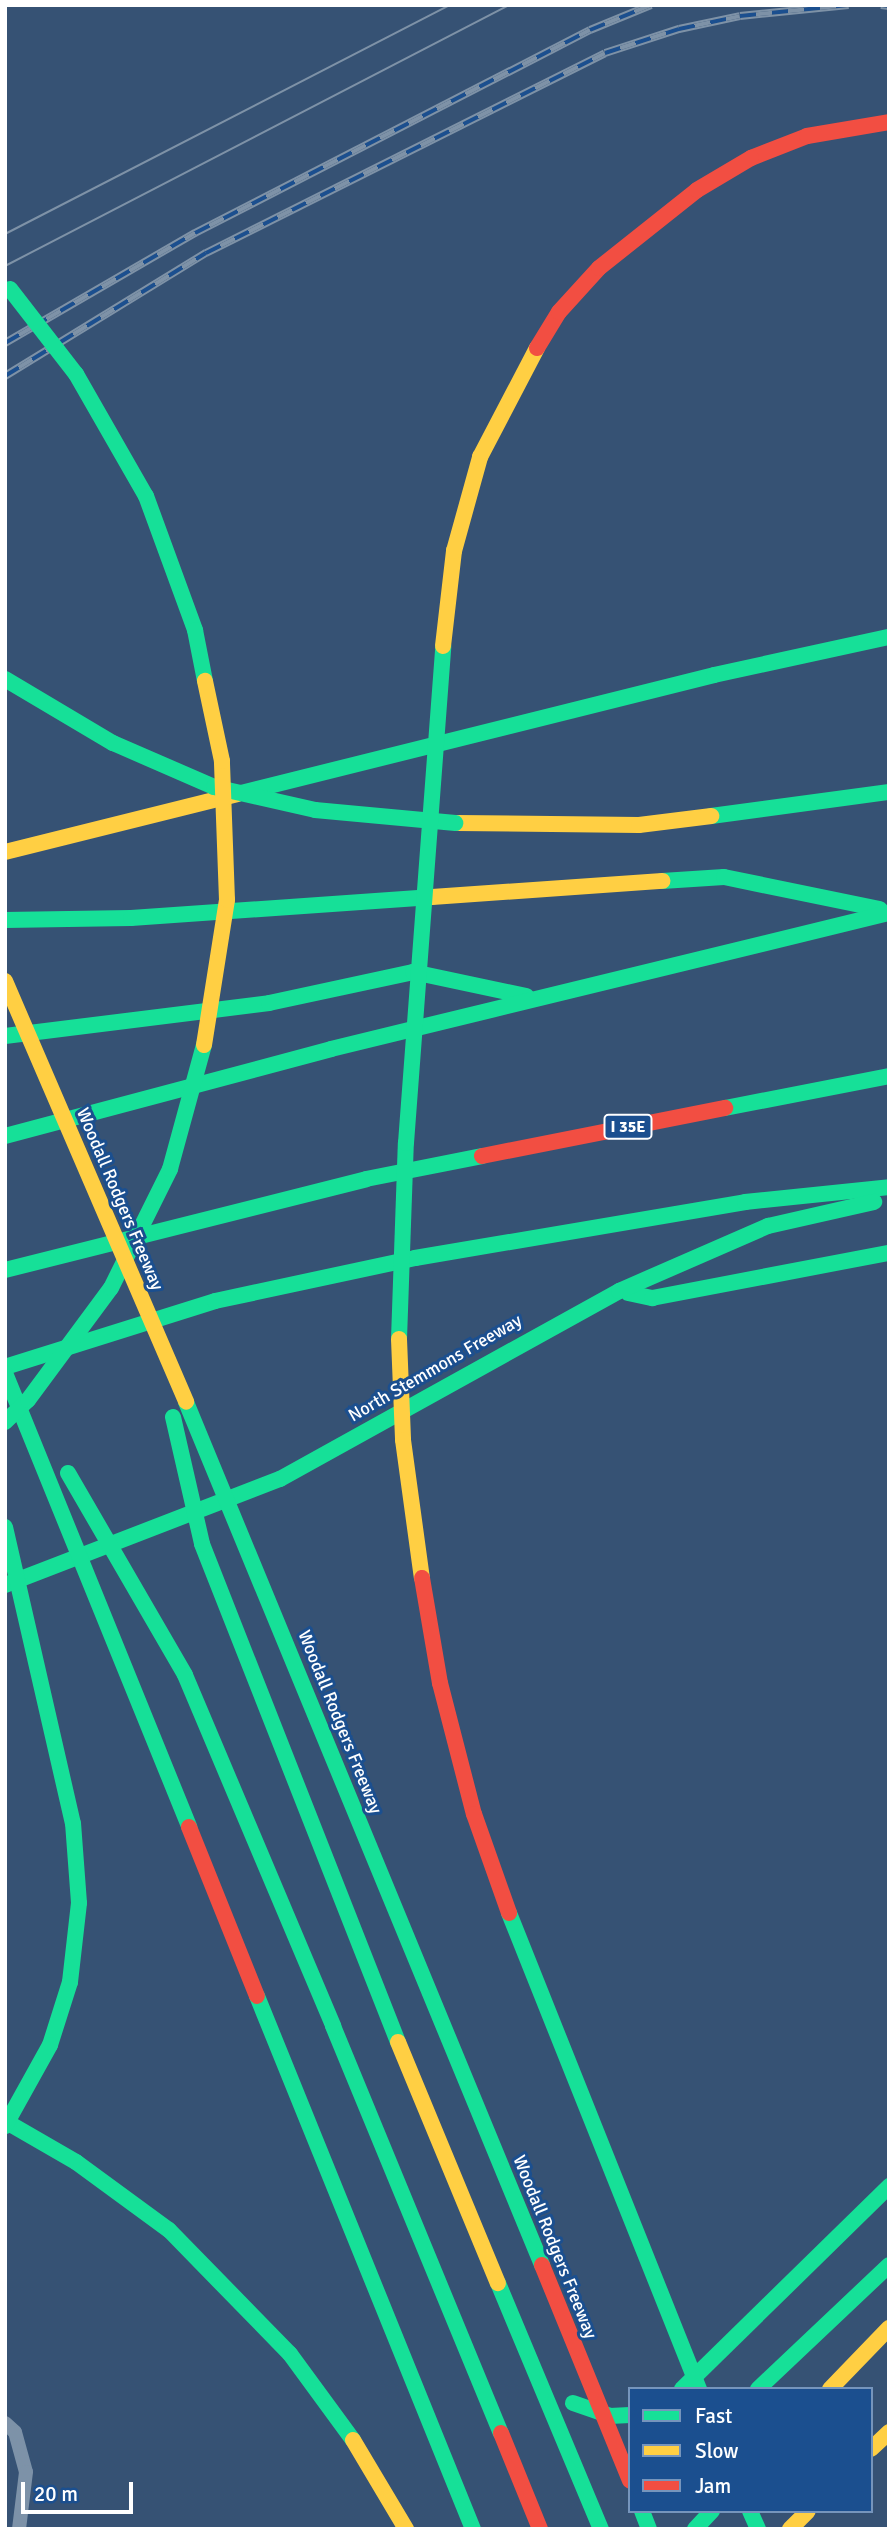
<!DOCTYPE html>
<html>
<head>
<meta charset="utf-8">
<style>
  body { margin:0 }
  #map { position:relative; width:894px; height:2534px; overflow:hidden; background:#365274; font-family:Signika,sans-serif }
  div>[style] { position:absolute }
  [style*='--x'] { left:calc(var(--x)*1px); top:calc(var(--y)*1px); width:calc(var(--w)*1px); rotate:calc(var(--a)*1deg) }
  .lane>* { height:14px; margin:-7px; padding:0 7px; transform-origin:7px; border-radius:7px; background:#7d92a8 }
  .fast>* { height:16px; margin:-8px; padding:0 8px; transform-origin:8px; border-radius:8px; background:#16e098 }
  .slow>* { height:16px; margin:-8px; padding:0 8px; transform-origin:8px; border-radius:8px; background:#ffcf43 }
  .jam>* { height:16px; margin:-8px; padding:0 8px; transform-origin:8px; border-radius:8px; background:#f24e42 }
  .tram>* { height:2px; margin:-1px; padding:0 1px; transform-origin:1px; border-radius:1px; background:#7e92a7 }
  .rail>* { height:8px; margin-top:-4px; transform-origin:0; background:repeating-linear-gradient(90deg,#1b4f8f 0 16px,#7e92a7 0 32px); box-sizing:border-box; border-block:2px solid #7e92a7 }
  .fast-bridge>* { height:16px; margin:-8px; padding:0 8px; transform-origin:8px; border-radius:8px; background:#16e098 }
  .slow-bridge>* { height:16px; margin:-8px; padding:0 8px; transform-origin:8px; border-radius:8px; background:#ffcf43 }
  .jam-bridge>* { height:16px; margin:-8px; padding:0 8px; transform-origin:8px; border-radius:8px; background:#f24e42 }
  span { translate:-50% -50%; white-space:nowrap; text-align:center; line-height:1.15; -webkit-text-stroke:6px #1b4f8f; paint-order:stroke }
  .shield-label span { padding:2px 5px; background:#1b4f8f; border:2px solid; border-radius:5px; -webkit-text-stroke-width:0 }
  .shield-label { font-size:16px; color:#fff; font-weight:700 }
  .street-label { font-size:18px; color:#fff }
  .frame { position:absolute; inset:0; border:7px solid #fff; pointer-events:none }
  .legend { position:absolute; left:628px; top:2387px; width:245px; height:126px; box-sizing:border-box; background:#1b4f8f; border:2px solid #7695bc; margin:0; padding:9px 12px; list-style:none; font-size:21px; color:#fff }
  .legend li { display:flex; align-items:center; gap:14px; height:35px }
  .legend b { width:35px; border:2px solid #7695bc }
  .scale { position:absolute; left:21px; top:2482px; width:112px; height:32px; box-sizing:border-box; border:4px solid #fff; border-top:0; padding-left:9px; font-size:21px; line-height:24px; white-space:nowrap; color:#fff; -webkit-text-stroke:5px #1b4f8f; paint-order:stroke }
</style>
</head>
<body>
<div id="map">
  <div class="lane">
    <div style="--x:5;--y:2423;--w:13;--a:42"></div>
    <div style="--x:15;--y:2432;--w:41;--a:74.6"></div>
    <div style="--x:26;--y:2472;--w:57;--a:97"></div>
  </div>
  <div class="fast">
    <div style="--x:237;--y:794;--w:492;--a:-14"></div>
    <div style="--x:714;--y:675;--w:179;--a:-12.3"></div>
    <div style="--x:711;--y:816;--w:180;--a:-7.7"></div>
    <div style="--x:662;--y:881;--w:62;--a:-3.7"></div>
    <div style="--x:724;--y:877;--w:159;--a:11.6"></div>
    <div style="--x:5;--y:920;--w:126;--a:-0.9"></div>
    <div style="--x:131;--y:918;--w:302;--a:-4"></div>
    <div style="--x:5;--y:1036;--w:266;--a:-7.1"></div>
    <div style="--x:269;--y:1003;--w:147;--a:-12.1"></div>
    <div style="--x:413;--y:972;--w:116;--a:12"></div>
    <div style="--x:725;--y:1108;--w:167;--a:-11"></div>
    <div style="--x:5;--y:1136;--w:337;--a:-14.9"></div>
    <div style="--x:331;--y:1049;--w:574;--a:-13.7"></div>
    <div style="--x:5;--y:1270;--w:372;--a:-14.1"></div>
    <div style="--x:366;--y:1179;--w:118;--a:-11.2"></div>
    <div style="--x:628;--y:1293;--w:25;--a:12"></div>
    <div style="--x:652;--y:1298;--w:241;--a:-10.8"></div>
    <div style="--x:5;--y:1367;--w:220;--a:-17.4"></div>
    <div style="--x:215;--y:1301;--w:205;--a:-12.1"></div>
    <div style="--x:415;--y:1258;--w:335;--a:-9.6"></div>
    <div style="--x:745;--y:1202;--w:145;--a:-5.9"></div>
    <div style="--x:202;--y:1544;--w:535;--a:68.52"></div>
    <div style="--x:5;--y:1585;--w:295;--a:-21.1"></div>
    <div style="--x:280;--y:1479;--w:388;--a:-29"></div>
    <div style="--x:619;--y:1291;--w:163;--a:-23.6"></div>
    <div style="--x:768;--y:1226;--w:109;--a:-12.8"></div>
    <div style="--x:333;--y:2026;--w:440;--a:67.6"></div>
    <div style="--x:5;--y:2121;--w:82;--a:30"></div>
    <div style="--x:76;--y:2162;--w:115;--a:36.2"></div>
    <div style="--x:169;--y:2230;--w:173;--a:45.7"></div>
    <div style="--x:290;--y:2354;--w:107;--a:53.8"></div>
    <div style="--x:498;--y:2283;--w:267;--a:67.3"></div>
    <div style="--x:682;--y:2389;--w:290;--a:-44.4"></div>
    <div style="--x:758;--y:2389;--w:180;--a:-43.4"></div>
    <div style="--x:573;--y:2403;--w:39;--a:19"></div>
    <div style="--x:610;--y:2416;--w:20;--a:-3"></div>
    <div style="--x:642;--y:2511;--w:19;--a:69"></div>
    <div style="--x:750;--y:2511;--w:20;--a:66"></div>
    <div style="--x:695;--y:2529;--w:25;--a:-47"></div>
  </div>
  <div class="slow">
    <div style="--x:457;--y:823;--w:182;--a:0.6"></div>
    <div style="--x:639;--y:825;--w:73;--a:-7.1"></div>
    <div style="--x:5;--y:852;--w:239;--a:-14"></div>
    <div style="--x:432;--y:897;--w:231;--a:-4"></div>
    <div style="--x:398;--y:2042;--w:261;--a:67.5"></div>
    <div style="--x:830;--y:2389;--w:85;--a:-46"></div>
    <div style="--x:353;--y:2440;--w:104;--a:59.2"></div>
    <div style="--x:871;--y:2449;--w:25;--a:-43"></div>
    <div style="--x:790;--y:2529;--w:25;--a:-45"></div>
  </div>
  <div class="jam">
    <div style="--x:751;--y:158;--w:60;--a:-21.4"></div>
    <div style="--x:807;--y:136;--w:83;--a:-9.7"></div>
    <div style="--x:482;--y:1156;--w:248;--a:-11.2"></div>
    <div style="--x:501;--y:2433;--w:104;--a:67.9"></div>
  </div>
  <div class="tram">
    <div style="--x:5;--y:234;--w:500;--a:-27.23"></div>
    <div style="--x:5;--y:266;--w:568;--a:-27.38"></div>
  </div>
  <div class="rail">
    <div style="--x:881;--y:5;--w:8;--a:7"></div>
    <div style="--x:5;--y:343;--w:220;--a:-30.1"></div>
    <div style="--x:195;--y:233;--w:444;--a:-27.2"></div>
    <div style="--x:590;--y:30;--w:66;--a:-22.3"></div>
    <div style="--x:5;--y:376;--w:236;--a:-31.5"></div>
    <div style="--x:206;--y:253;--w:446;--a:-26.6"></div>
    <div style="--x:605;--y:53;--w:78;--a:-18"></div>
    <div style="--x:679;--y:29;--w:62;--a:-12"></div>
    <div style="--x:740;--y:16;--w:109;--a:-5.8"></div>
  </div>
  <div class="fast-bridge">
    <div style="--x:10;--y:289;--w:108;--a:52.2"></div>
    <div style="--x:76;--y:374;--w:141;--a:60.2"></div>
    <div style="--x:146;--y:496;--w:143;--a:69.9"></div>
    <div style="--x:195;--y:630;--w:52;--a:78.9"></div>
    <div style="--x:5;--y:679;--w:126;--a:30.7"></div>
    <div style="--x:113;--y:743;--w:110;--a:23.5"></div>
    <div style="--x:214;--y:787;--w:104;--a:12.8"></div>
    <div style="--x:315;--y:810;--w:141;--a:5.3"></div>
    <div style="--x:399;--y:1339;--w:196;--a:-88"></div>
    <div style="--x:406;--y:1143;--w:498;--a:-85.7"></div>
    <div style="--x:5;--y:1373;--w:490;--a:67.9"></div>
    <div style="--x:186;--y:1402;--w:934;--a:67.58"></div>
    <div style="--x:173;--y:1417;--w:130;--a:77.1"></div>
    <div style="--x:5;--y:1422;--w:32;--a:-44"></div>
    <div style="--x:28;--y:1400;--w:139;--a:-53.5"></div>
    <div style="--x:111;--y:1288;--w:133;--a:-63.6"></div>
    <div style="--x:170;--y:1169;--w:129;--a:-74.7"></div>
    <div style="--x:68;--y:1473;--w:233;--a:59.9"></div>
    <div style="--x:185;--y:1675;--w:381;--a:67.1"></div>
    <div style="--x:5;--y:1527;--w:304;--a:77.1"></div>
    <div style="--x:73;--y:1823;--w:80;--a:85.7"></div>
    <div style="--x:79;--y:1903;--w:80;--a:96.5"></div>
    <div style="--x:70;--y:1982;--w:66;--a:107.6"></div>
    <div style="--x:50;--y:2045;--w:93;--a:119.1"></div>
    <div style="--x:509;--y:1913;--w:513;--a:68.24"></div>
    <div style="--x:257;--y:1996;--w:575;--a:67.94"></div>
  </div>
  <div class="slow-bridge">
    <div style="--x:443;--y:646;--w:96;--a:-83.4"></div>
    <div style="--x:454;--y:551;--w:98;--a:-74.5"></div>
    <div style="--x:480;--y:457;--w:123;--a:-62.4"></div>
    <div style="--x:5;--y:981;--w:458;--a:66.7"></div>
    <div style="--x:204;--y:1045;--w:147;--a:-81"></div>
    <div style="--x:227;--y:900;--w:139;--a:-92.1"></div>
    <div style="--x:222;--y:761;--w:82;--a:-102"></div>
    <div style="--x:399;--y:1339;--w:101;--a:87.7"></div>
    <div style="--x:403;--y:1440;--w:139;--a:82.2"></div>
  </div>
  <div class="jam-bridge">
    <div style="--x:537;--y:348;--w:42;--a:-58.6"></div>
    <div style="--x:559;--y:312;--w:59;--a:-47.7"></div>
    <div style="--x:599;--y:268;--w:125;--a:-38.5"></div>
    <div style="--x:697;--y:190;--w:63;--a:-30.7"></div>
    <div style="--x:422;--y:1578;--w:107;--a:80.3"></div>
    <div style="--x:440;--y:1683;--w:135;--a:75.5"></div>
    <div style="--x:474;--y:1814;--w:105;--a:70.5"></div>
    <div style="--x:189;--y:1827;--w:182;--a:68.1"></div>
    <div style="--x:542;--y:2265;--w:233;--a:67.8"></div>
  </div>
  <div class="shield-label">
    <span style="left:628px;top:1127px">I 35E</span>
  </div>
  <div class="street-label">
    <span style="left:120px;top:1199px;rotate:67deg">Woodall Rodgers Freeway</span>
    <span style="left:435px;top:1368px;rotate:-30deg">North Stemmons Freeway</span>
    <span style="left:340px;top:1722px;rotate:68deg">Woodall Rodgers Freeway</span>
    <span style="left:555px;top:2247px;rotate:68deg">Woodall Rodgers Freeway</span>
  </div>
  <div class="frame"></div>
  <ul class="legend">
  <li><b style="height:9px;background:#16e098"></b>Fast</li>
  <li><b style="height:9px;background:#ffcf43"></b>Slow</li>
  <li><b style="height:9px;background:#f24e42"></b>Jam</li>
  </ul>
  <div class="scale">20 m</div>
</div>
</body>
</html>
